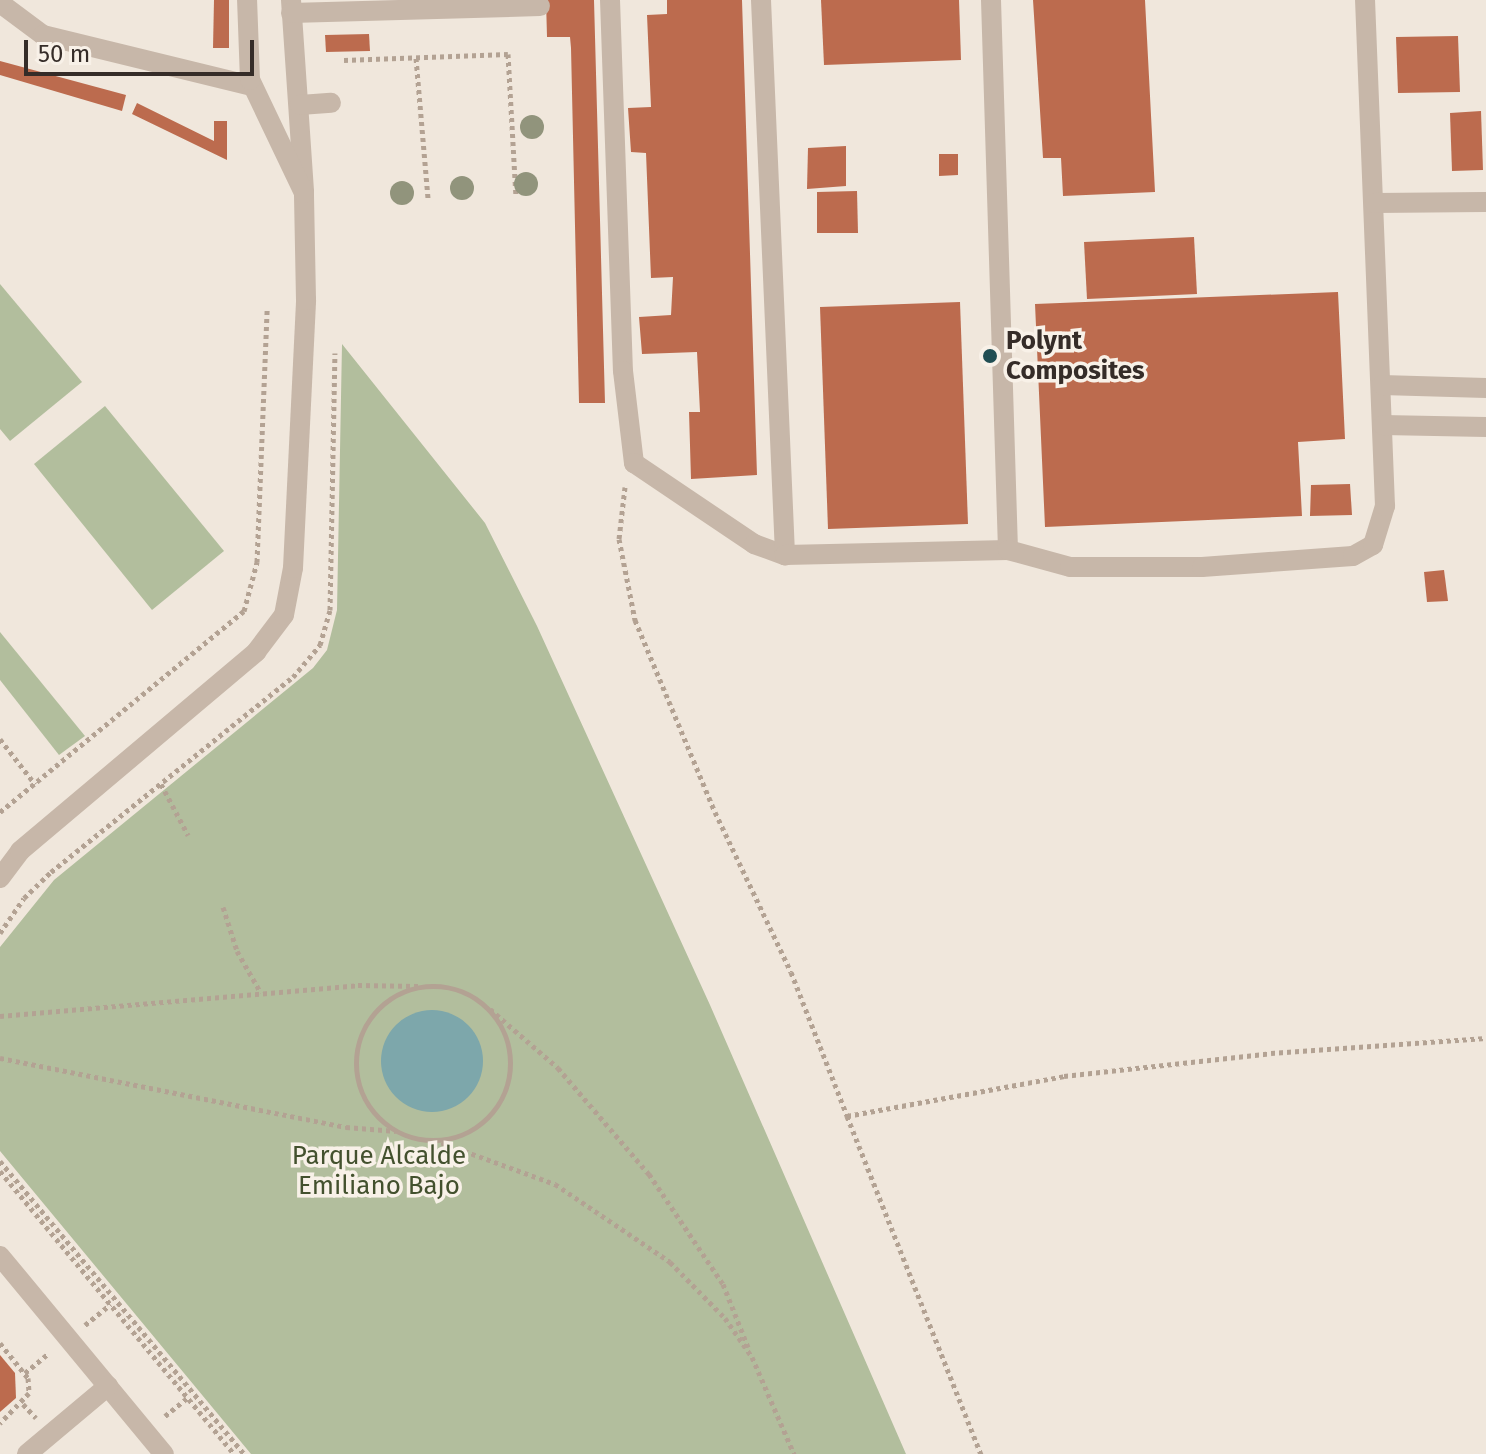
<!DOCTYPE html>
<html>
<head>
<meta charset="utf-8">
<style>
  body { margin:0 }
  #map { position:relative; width:1486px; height:1454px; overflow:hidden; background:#f0e7dc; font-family:"Fira Sans",sans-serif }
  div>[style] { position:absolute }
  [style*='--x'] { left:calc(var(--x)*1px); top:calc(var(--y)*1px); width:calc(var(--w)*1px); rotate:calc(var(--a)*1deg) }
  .green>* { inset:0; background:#b2be9d }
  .water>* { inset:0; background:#7da7ab }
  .round { border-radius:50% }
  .building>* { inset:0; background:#bc6b4e }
  .path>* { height:5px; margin-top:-2.5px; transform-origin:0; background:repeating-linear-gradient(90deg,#b3a293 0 4px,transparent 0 8px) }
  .path>.ring { margin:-2.5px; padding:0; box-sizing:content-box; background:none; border:5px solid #b3a293; border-radius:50% }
  .minor>* { height:20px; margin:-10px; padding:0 10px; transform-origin:10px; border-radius:10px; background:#c7b7a9 }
  .trees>* { width:24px; height:24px; margin:-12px; border-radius:50%; background:#91947c }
  .dots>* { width:22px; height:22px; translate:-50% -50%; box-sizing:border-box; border:4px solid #f8f1e8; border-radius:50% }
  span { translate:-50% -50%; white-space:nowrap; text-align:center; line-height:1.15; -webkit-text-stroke:7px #f8f1e8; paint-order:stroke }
  .poi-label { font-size:26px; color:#352c28; font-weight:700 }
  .left { translate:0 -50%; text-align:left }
  .park-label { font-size:26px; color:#43512e }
  .scale { position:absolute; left:24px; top:40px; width:230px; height:36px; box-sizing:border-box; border:4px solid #352c28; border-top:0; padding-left:10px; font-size:24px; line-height:28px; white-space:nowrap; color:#352c28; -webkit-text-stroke:6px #f8f1e8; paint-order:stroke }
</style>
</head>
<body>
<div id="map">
  <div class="green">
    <div style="clip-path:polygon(0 284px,82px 382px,10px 441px,0 429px)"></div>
    <div style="clip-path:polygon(342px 344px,485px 523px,537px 626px,710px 1005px,906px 1454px,251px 1454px,0 1151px,0 947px,54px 880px,313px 668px,327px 650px,337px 610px)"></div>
    <div style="clip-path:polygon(105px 406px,224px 551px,152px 610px,34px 464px)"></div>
    <div style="clip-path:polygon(0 632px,85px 736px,59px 755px,0 680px)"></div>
  </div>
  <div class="water">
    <div class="round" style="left:381px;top:1010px;width:102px;height:102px"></div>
  </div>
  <div class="building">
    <div style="clip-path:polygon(214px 0,229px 0,229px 48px,213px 48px)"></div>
    <div style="clip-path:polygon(546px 0,594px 0,605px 403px,579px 403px,571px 48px,570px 37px,547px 37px)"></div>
    <div style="clip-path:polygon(667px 0,742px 0,757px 475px,691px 479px,689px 412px,700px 412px,697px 352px,642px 354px,639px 317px,671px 315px,673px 277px,651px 278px,646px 153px,631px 152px,628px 108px,651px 107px,647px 15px,667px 14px)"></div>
    <div style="clip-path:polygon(821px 0,959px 0,961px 60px,824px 65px)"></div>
    <div style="clip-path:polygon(1033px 0,1145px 0,1155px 192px,1063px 196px,1061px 158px,1043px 158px)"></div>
    <div style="clip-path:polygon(369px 34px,370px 51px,326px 52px,325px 35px)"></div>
    <div style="clip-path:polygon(1458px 36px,1460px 92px,1398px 93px,1396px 37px)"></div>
    <div style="clip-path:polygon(0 61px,126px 95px,122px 111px,0 75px)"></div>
    <div style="clip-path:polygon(137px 103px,214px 141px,214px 121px,227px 121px,227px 160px,132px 114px)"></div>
    <div style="clip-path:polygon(1481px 111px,1483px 170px,1452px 171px,1450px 113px)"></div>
    <div style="clip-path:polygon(846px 146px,846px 186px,807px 189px,808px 148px)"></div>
    <div style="clip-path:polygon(939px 154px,958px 154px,958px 175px,939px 176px)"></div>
    <div style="clip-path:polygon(857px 191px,858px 233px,817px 233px,817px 192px)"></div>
    <div style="clip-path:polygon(1194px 237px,1197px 294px,1087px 299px,1084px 242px)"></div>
    <div style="clip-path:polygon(1338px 292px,1345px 439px,1298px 442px,1302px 516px,1045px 527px,1035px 304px)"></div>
    <div style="clip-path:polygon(960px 302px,968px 524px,828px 529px,820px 307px)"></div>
    <div style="clip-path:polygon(1350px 484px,1352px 515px,1310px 516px,1311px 485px)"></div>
    <div style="clip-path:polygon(1444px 570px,1448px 601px,1427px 602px,1424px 572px)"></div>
    <div style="clip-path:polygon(0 1355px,15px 1373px,16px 1398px,0 1412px)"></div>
  </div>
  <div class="path">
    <div style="--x:416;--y:58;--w:141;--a:85.1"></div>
    <div style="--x:344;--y:60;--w:164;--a:-2.1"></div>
    <div style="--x:508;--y:54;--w:142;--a:86.8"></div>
    <div style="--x:625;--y:487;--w:52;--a:96.6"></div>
    <div style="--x:619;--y:539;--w:83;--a:78.8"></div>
    <div style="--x:635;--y:620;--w:208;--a:67.4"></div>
    <div style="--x:715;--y:812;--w:177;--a:64.6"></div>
    <div style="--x:791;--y:972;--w:155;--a:68.7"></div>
    <div style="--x:847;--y:1116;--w:221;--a:-10.4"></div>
    <div style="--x:1064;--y:1076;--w:208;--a:-6.3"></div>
    <div style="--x:1271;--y:1053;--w:216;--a:-4"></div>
    <div style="--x:0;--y:739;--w:57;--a:52.1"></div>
    <div style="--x:161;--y:784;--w:58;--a:62.1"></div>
    <div style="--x:0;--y:812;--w:316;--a:-39.5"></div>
    <div style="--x:244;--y:611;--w:51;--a:-75.1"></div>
    <div style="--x:257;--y:562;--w:253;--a:-87.7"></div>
    <div style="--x:223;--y:907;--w:46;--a:72.3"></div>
    <div style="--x:237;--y:951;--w:48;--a:60.3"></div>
    <div style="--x:0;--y:933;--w:42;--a:-55.6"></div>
    <div style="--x:24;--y:898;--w:37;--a:-44"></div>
    <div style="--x:51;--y:872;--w:311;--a:-38.9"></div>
    <div style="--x:293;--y:677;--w:42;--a:-49.8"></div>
    <div style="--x:320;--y:645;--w:36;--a:-74"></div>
    <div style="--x:330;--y:610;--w:257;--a:-88.9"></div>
    <div class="ring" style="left:356px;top:986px;width:149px;height:149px"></div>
    <div style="--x:490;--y:1009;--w:90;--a:40.9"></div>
    <div style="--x:558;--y:1068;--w:140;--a:49.4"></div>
    <div style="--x:649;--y:1174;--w:133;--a:56.1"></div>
    <div style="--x:723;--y:1284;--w:68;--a:68.4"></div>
    <div style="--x:0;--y:1016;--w:359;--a:-4.9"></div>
    <div style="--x:358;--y:985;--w:60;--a:1"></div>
    <div style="--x:0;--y:1058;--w:353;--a:11.3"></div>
    <div style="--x:346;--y:1127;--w:50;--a:4.6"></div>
    <div style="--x:847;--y:1116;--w:364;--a:68.4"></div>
    <div style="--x:434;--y:1140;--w:129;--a:20"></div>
    <div style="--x:555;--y:1184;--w:139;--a:34.1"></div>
    <div style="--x:670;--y:1262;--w:78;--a:45.5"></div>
    <div style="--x:725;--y:1318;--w:47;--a:55.3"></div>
    <div style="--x:752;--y:1357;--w:106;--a:66.6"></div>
    <div style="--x:0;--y:1161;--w:381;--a:50.2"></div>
    <div style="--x:0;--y:1171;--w:367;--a:50.4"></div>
    <div style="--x:85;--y:1325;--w:33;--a:-39"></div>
    <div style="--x:0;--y:1343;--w:45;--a:51.3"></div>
    <div style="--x:28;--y:1378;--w:15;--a:86"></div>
    <div style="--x:29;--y:1393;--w:42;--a:134"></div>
    <div style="--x:25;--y:1373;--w:31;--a:-40"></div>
    <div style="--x:23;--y:1404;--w:19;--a:47"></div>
    <div style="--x:165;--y:1416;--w:28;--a:-39"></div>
  </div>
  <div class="minor">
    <div style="--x:291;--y:0;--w:191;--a:86.1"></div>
    <div style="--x:610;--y:0;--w:371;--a:88"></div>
    <div style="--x:623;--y:371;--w:93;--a:83.2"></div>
    <div style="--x:634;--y:463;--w:145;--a:34"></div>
    <div style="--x:754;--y:544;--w:33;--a:20"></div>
    <div style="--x:761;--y:0;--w:556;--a:87.52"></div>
    <div style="--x:785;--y:555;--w:223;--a:-1.3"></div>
    <div style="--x:991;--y:0;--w:550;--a:88.23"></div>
    <div style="--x:1008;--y:550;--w:64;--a:15.3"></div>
    <div style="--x:1070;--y:567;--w:132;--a:0"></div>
    <div style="--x:1202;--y:567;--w:151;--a:-4.2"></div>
    <div style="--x:1353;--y:556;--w:23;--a:-29"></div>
    <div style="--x:1373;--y:545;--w:41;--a:-72.9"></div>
    <div style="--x:1385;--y:506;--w:506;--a:-92.26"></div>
    <div style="--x:0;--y:3;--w:54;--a:36.7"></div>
    <div style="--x:43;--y:35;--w:215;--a:13.7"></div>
    <div style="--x:291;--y:13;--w:249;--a:-1.6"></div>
    <div style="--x:300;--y:105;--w:31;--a:-4"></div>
    <div style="--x:1375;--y:203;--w:110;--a:-0.5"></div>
    <div style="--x:1382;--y:385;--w:104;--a:1.7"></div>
    <div style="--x:1383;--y:425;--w:103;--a:1.1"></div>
    <div style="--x:0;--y:878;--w:34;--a:-53"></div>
    <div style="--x:20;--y:851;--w:309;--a:-40.1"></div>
    <div style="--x:256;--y:652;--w:46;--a:-52.9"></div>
    <div style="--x:284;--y:615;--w:48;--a:-79.2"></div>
    <div style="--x:293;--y:568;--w:268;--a:-87.2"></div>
    <div style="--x:306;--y:300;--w:107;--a:-91.1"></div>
    <div style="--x:304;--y:193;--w:125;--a:-115.5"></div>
    <div style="--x:250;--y:80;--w:80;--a:-92.1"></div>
    <div style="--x:0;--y:1256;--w:257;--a:50.4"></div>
    <div style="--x:27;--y:1454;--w:106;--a:-40"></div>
  </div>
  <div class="trees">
    <div style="left:532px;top:127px"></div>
    <div style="left:526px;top:184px"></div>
    <div style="left:462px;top:188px"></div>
    <div style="left:402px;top:193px"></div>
  </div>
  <div class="dots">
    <div style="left:990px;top:356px;background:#214e53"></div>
  </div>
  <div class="poi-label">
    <span class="left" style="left:1006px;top:356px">Polynt<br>Composites</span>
  </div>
  <div class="park-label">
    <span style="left:379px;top:1171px">Parque Alcalde<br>Emiliano Bajo</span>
  </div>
  <div class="scale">50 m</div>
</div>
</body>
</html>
